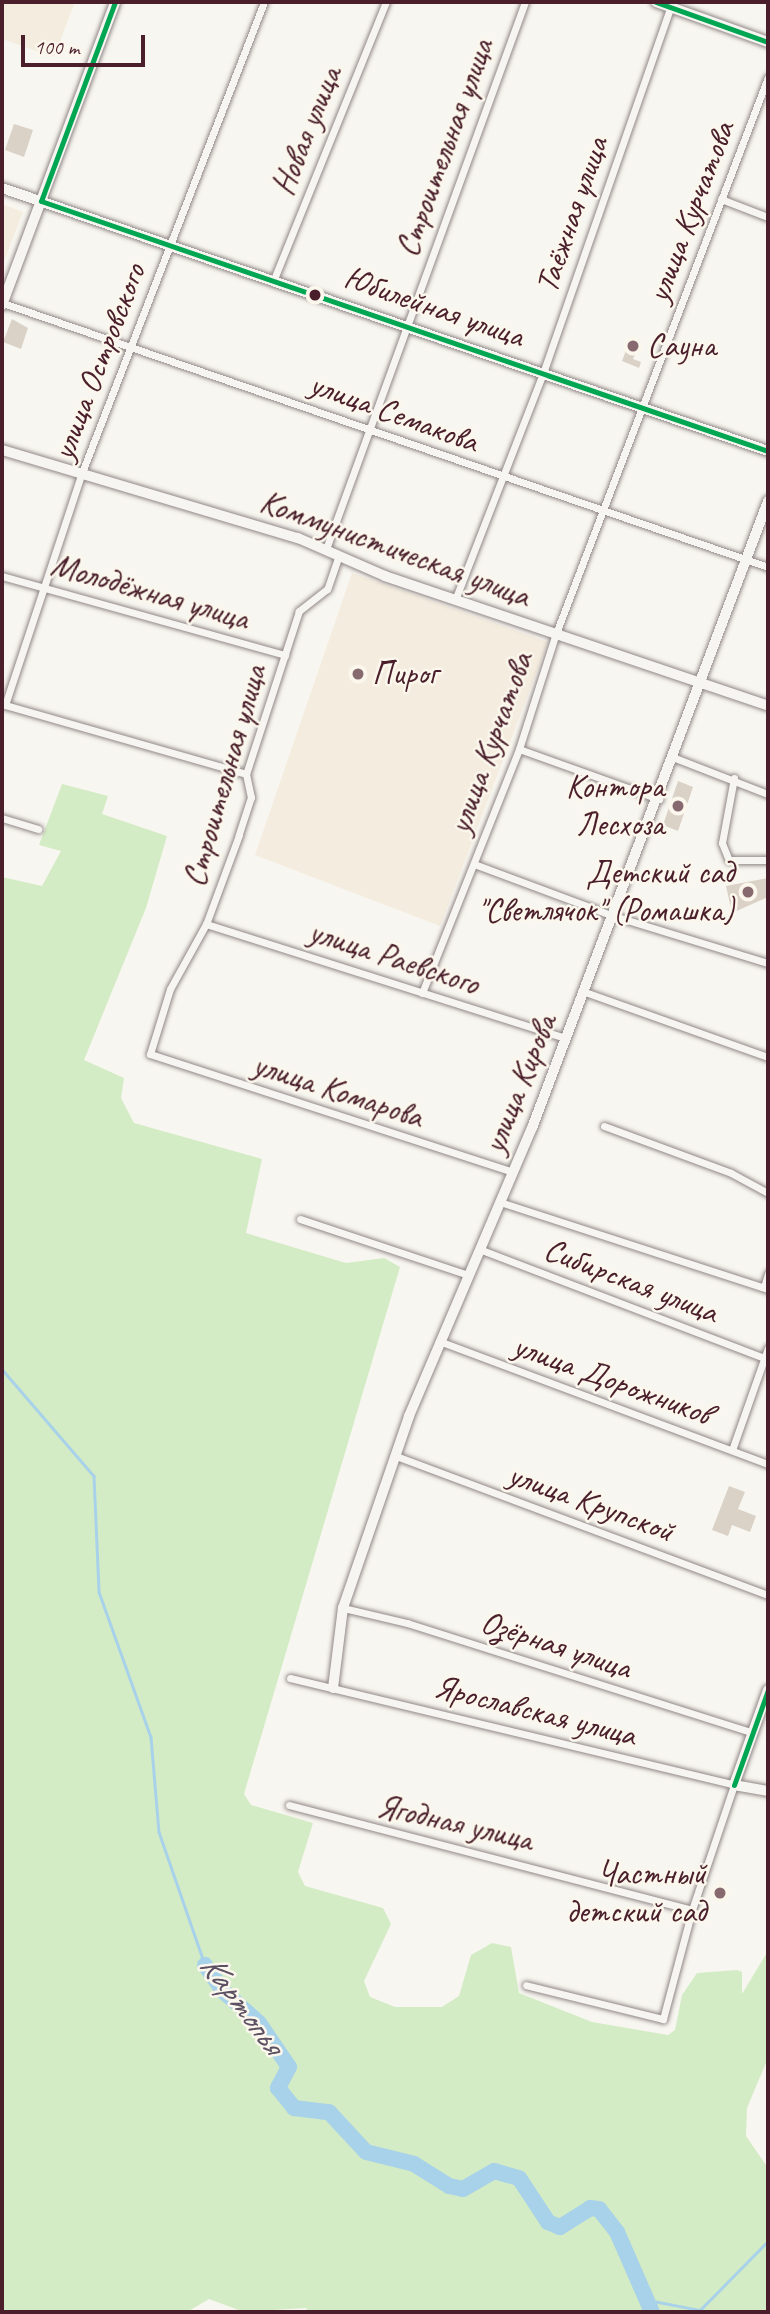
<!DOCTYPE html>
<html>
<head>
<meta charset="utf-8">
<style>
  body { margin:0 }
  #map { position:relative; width:770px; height:2314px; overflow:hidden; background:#f8f6f0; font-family:Caveat,sans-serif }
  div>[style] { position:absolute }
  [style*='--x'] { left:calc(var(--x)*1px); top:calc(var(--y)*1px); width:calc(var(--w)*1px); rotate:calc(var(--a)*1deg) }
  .built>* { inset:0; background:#f4ecde }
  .green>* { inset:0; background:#d4ecc5 }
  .stream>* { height:2.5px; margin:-1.25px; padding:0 1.25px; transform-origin:1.25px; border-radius:1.25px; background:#a8d2e9 }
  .river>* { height:16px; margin:-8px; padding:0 8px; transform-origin:8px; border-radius:8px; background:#a8d2e9 }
  .building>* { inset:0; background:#dad1c7 }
  .roads { filter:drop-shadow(0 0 2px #918787) drop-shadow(0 0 2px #918787) }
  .street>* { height:7px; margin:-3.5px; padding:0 3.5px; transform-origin:3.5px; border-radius:3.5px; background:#f6f5f1 }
  .secondary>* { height:10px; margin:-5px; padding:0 5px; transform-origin:5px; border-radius:5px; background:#f6f5f1 }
  .bus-1>* { height:5px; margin:-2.5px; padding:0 2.5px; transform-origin:2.5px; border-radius:2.5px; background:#00a651 }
  .dots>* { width:19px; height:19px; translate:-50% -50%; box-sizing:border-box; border:4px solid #fbf7ec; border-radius:50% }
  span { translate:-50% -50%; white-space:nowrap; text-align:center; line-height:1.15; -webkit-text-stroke:5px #fbf7ec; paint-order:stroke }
  .street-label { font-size:33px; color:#4a1f2b }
  .poi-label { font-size:33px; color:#4a1f2b }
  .left { translate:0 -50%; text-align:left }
  .right { translate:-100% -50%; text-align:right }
  .water-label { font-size:35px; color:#5c5063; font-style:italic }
  .frame { position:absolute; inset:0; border:4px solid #4a1f2b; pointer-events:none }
  .scale { position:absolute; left:21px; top:35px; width:124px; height:32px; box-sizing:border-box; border:4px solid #4a1f2b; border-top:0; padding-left:9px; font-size:21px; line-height:24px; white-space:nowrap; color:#4a1f2b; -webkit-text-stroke:5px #fbf7ec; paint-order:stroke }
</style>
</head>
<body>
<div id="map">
  <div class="built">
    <div style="clip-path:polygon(2px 2px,75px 2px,54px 57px,2px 39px)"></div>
    <div style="clip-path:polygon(2px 204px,23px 212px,2px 267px)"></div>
    <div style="clip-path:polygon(352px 573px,548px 642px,440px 926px,255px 855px)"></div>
  </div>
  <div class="green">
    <div style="clip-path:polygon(62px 784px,108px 796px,102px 814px,167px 836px,146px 908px,84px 1060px,124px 1078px,121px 1098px,134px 1123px,262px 1159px,246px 1233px,346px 1263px,384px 1258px,400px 1267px,244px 1794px,251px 1805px,313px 1823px,298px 1872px,305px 1886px,383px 1908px,391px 1924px,364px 1981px,370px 1997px,395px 2007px,442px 2007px,459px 1996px,471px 1955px,492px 1943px,511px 1947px,519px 1993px,592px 2022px,668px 2035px,675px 2030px,682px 1995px,697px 1973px,737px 1970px,742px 1972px,742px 1994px,768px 1951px,768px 2058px,747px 2108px,746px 2136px,768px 2168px,768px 2312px,308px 2312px,306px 2308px,244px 2312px,209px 2299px,187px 2312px,2px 2312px,2px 877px,42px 886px,61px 851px,39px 845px)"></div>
  </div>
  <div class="stream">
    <div style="--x:2;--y:1369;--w:141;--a:49.3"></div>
    <div style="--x:94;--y:1476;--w:116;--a:87.5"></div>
    <div style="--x:99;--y:1592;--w:154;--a:70.3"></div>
    <div style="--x:151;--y:1737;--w:95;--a:85.2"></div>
    <div style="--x:159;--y:1832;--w:141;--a:70.9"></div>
    <div style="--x:648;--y:2300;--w:53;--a:10.9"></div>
    <div style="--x:700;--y:2310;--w:97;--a:-45.4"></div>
  </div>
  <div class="river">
    <div style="--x:205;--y:1965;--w:32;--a:55"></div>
    <div style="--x:223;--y:1991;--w:48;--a:41.6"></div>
    <div style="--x:259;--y:2023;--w:53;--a:55.7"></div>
    <div style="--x:289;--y:2067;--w:24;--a:118"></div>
    <div style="--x:278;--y:2088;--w:26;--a:51"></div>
    <div style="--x:294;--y:2108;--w:35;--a:7"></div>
    <div style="--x:329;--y:2112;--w:54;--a:47.2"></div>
    <div style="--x:366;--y:2152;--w:49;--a:14"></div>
    <div style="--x:414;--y:2164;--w:41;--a:32.2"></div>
    <div style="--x:449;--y:2186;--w:14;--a:12"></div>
    <div style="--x:463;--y:2189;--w:36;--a:-30"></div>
    <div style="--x:494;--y:2171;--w:26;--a:16"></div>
    <div style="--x:519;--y:2178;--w:53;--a:56.6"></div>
    <div style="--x:548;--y:2222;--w:13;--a:23"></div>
    <div style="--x:560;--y:2227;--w:36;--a:-32"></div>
    <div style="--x:590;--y:2208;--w:9;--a:6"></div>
    <div style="--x:599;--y:2209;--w:29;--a:52"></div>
    <div style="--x:617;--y:2232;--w:87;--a:66.4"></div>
  </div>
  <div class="building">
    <div style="clip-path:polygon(14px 124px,33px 130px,24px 157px,5px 150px)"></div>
    <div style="clip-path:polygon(12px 319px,28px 328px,21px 349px,3px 342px)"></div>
    <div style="clip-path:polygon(630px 340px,639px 344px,633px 359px,641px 362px,639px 368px,622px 361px)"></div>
    <div style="clip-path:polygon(678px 781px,693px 787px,678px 831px,663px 825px)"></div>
    <div style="clip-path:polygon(768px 878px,768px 897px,732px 913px,726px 886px)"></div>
    <div style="clip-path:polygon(729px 1486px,745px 1492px,738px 1509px,756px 1516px,750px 1532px,732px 1525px,728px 1536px,712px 1530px)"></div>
  </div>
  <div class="roads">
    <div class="street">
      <div style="--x:721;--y:199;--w:50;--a:21"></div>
      <div style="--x:274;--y:279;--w:299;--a:-68"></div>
      <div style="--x:3;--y:303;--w:809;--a:19.04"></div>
      <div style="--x:326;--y:549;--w:582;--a:-70.01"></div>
      <div style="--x:339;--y:555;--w:36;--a:109"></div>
      <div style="--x:327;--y:589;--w:36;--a:142"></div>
      <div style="--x:299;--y:611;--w:171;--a:108"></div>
      <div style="--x:246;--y:774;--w:24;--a:78"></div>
      <div style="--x:251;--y:797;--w:40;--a:108"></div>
      <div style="--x:239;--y:835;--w:95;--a:110.3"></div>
      <div style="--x:206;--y:924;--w:74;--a:119"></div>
      <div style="--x:170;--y:989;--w:68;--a:107.1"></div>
      <div style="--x:150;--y:1054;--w:382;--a:18"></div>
      <div style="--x:2;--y:576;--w:294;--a:15.6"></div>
      <div style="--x:455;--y:600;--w:243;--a:-68.8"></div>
      <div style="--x:543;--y:373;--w:393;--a:-70.8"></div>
      <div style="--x:2;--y:704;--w:254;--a:16"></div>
      <div style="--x:5;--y:705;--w:242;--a:-71.7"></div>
      <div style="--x:81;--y:475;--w:507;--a:-68.85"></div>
      <div style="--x:519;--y:749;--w:149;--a:19.7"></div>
      <div style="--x:675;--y:758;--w:100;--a:21.2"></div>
      <div style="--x:734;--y:778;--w:66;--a:100.5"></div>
      <div style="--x:722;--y:843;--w:18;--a:68"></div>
      <div style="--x:729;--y:860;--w:39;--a:0"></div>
      <div style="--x:2;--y:818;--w:38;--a:17"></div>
      <div style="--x:474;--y:864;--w:149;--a:20.4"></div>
      <div style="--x:614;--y:916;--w:161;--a:17"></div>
      <div style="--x:206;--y:924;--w:378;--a:17.6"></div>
      <div style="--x:585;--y:992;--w:194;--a:19.6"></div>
      <div style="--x:422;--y:993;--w:263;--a:-68.3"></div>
      <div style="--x:519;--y:749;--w:119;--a:-72.3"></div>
      <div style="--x:555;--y:636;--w:598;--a:-69.14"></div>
      <div style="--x:604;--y:1126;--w:135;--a:20.3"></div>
      <div style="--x:731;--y:1173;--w:42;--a:28.4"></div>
      <div style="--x:500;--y:1202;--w:282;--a:18"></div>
      <div style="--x:300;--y:1219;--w:177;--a:18.4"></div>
      <div style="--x:479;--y:1249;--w:306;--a:20.9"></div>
      <div style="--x:764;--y:1287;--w:14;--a:-73"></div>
      <div style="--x:439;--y:1341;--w:351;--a:20.5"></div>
      <div style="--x:732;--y:1450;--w:108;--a:-70.6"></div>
      <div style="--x:396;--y:1456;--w:397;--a:20.5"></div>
      <div style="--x:343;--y:1608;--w:66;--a:13.2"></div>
      <div style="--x:407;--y:1623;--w:363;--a:17.6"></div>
      <div style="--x:290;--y:1678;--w:457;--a:13.5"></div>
      <div style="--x:734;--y:1785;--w:132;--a:108.6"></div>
      <div style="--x:692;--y:1910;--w:113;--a:104.9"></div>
      <div style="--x:663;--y:2019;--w:141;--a:-166.1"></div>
      <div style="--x:289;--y:1805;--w:416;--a:14.6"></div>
    </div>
    <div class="secondary">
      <div style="--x:656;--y:2;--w:119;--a:19.7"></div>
      <div style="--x:2;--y:188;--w:810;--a:18.95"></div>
      <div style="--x:2;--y:305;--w:323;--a:-69.5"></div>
      <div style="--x:2;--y:450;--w:309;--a:16.6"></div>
      <div style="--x:298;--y:538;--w:95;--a:23.6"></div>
      <div style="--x:385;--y:576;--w:404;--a:18.7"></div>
      <div style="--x:333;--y:1688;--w:81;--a:-82.9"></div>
      <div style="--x:343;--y:1608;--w:203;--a:-71"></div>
      <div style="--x:409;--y:1416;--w:313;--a:-66.9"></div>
      <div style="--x:532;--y:1128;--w:670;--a:-69.37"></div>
      <div style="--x:768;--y:1690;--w:101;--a:109.7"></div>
      <div style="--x:734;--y:1785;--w:35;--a:10"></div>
    </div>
  </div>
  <div class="bus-1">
    <div style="--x:115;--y:2;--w:212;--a:110.4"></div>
    <div style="--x:41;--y:201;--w:769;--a:18.98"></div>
    <div style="--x:656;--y:2;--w:119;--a:19.7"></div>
    <div style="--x:734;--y:1785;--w:101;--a:-70.3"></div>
  </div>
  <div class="dots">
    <div style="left:315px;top:295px;background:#4a1f2b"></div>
    <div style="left:633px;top:346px;background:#876a70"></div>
    <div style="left:358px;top:674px;background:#876a70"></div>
    <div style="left:678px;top:806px;background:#876a70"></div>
    <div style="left:748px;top:892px;background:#876a70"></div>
    <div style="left:720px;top:1893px;background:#876a70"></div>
  </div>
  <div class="street-label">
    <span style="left:307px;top:131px;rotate:-68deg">Новая улица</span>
    <span style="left:445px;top:148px;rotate:-70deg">Строительная улица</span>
    <span style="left:691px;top:212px;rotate:-69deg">улица Курчатова</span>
    <span style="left:572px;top:215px;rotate:-71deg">Таёжная улица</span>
    <span style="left:434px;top:307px;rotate:19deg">Юбилейная улица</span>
    <span style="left:99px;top:362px;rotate:-69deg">улица Островского</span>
    <span style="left:394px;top:413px;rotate:20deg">улица Семакова</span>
    <span style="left:395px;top:549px;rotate:20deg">Коммунистическая улица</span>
    <span style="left:150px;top:592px;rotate:16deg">Молодёжная улица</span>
    <span style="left:491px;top:743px;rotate:-70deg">улица Курчатова</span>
    <span style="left:225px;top:776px;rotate:-74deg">Строительная улица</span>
    <span style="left:394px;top:958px;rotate:18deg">улица Раевского</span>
    <span style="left:520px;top:1084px;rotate:-68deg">улица Кирова</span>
    <span style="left:338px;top:1091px;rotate:18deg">улица Комарова</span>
    <span style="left:631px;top:1281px;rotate:21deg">Сибирская улица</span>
    <span style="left:612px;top:1380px;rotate:20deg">улица Дорожников</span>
    <span style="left:591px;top:1503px;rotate:20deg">улица Крупской</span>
    <span style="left:556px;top:1645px;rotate:18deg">Озёрная улица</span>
    <span style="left:535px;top:1711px;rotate:14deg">Ярославская улица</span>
    <span style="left:455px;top:1823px;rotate:13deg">Ягодная улица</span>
  </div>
  <div class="poi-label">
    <span class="left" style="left:647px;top:346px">Сауна</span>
    <span class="left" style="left:372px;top:674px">Пирог</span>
    <span class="right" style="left:664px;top:806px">Контора<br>Лесхоза</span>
    <span class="right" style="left:734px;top:892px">Детский сад<br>"Светлячок" (Ромашка)</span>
    <span class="right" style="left:706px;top:1893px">Частный<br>детский сад</span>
  </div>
  <div class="water-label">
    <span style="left:242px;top:2004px;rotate:53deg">Картопья</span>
  </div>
  <div class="frame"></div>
  <div class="scale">100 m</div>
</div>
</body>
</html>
